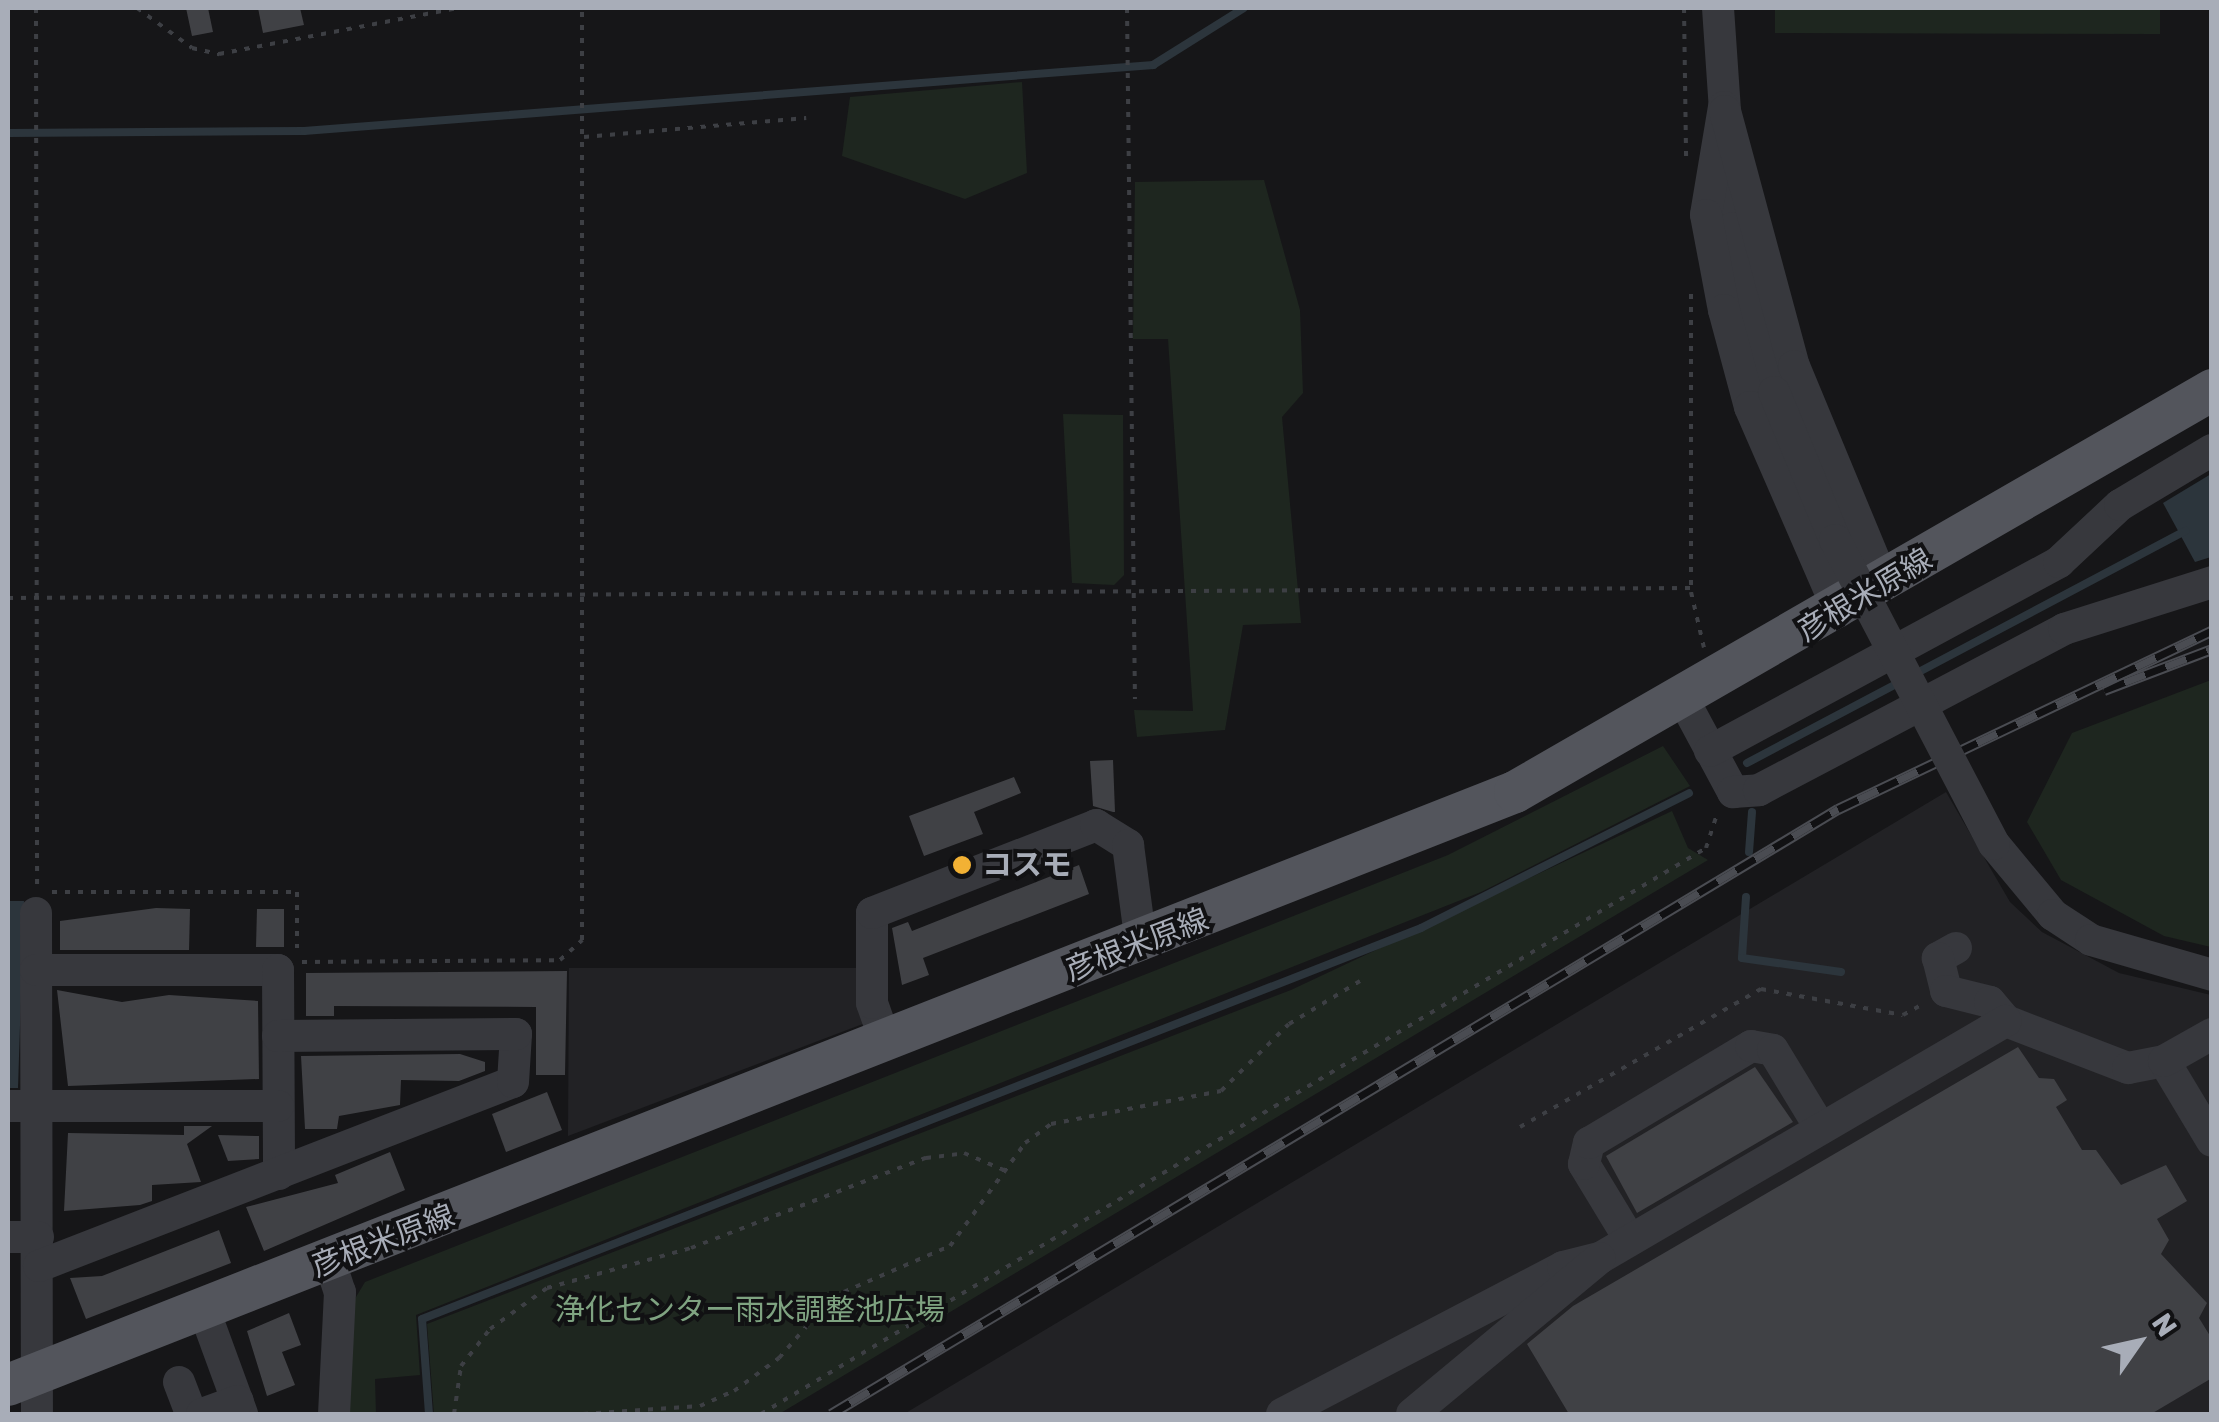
<!DOCTYPE html>
<html>
<head>
<meta charset="utf-8">
<style>
  body { margin:0 }
  #map { position:relative; width:2219px; height:1422px; overflow:hidden; background:#161618; font-family:Rubik,"Noto Sans JP",sans-serif }
  div>[style] { position:absolute }
  [style*='--x'] { left:calc(var(--x)*1px); top:calc(var(--y)*1px); width:calc(var(--w)*1px); rotate:calc(var(--a)*1deg) }
  .built>* { inset:0; background:#222225 }
  .green>* { inset:0; background:#1e261f }
  .water>* { inset:0; background:#2c353c }
  .stream>* { height:8px; margin:-4px; padding:0 4px; transform-origin:4px; border-radius:4px; background:#2c353c }
  .building>* { inset:0; background:#404145 }
  .path>* { height:4px; margin-top:-2px; transform-origin:0; background:repeating-linear-gradient(90deg,#3d3f44 0 5px,transparent 0 13px) }
  .minor>* { height:32px; margin:-16px; padding:0 16px; transform-origin:16px; border-radius:16px; background:#37383d }
  .major>* { height:42px; margin:-21px; padding:0 21px; transform-origin:21px; border-radius:21px; background:#53555c }
  .rail>* { height:11px; margin-top:-5.5px; transform-origin:0; background:repeating-linear-gradient(90deg,#111113 0 22px,#4a4c52 0 44px); box-sizing:border-box; border-block:2px solid #4a4c52 }
  .minor-bridge>* { height:32px; margin:-16px; padding:0 16px; transform-origin:16px; border-radius:16px; background:#37383d }
  .dots>* { width:28px; height:28px; translate:-50% -50%; box-sizing:border-box; border:5px solid #111113; border-radius:50% }
  span { translate:-50% -50%; white-space:nowrap; text-align:center; line-height:1.15; -webkit-text-stroke:8px #111113; paint-order:stroke }
  .street-label { font-size:30px; color:#a8adb8 }
  .poi-label { font-size:30px; color:#a8adb8; font-weight:700 }
  .left { translate:0 -50%; text-align:left }
  .park-label { font-size:30px; color:#7fa381 }
  .frame { position:absolute; inset:0; border:10px solid #a8adb8; pointer-events:none }
  .north { position:absolute; left:2089px; top:1292px; width:100px; height:100px; -webkit-text-stroke:8px #111113; paint-order:stroke; rotate:56deg; font-size:28px; font-weight:700; line-height:40px; text-align:center; color:#a8adb8 }
  .north::after { content:''; display:block; margin:auto; width:35px; height:45px; background:#a8adb8; clip-path:polygon(50% 0,100% 100%,50% 72%,0 100%) }
</style>
</head>
<body>
<div id="map">
  <div class="built">
    <div style="clip-path:polygon(1946px 792px,2010px 902px,2042px 932px,2119px 973px,2211px 995px,2211px 1414px,904px 1414px)"></div>
    <div style="clip-path:polygon(569px 968px,861px 968px,868px 1022px,568px 1136px)"></div>
  </div>
  <div class="green">
    <div style="clip-path:polygon(1775px 8px,2160px 8px,2160px 34px,1775px 33px)"></div>
    <div style="clip-path:polygon(1022px 82px,1027px 173px,965px 199px,842px 156px,850px 97px)"></div>
    <div style="clip-path:polygon(1264px 180px,1300px 310px,1303px 393px,1282px 417px,1301px 623px,1243px 625px,1225px 730px,1137px 737px,1134px 710px,1193px 711px,1168px 339px,1133px 339px,1135px 182px)"></div>
    <div style="clip-path:polygon(1063px 414px,1123px 415px,1124px 575px,1114px 585px,1072px 583px)"></div>
    <div style="clip-path:polygon(2211px 680px,2211px 947px,2164px 936px,2061px 880px,2027px 822px,2072px 733px)"></div>
    <div style="clip-path:polygon(1663px 746px,1690px 786px,1481px 892px,416px 1315px,420px 1375px,375px 1379px,376px 1414px,347px 1414px,353px 1302px,365px 1282px,1448px 855px)"></div>
    <div style="clip-path:polygon(1672px 811px,1688px 848px,1708px 860px,779px 1414px,434px 1414px,427px 1324px,1291px 990px)"></div>
  </div>
  <div class="water">
    <div style="clip-path:polygon(2211px 474px,2211px 557px,2195px 562px,2163px 503px)"></div>
    <div style="clip-path:polygon(8px 901px,24px 901px,18px 1088px,8px 1088px)"></div>
  </div>
  <div class="stream">
    <div style="--x:8;--y:133;--w:296;--a:-0.4"></div>
    <div style="--x:304;--y:131;--w:852;--a:-4.45"></div>
    <div style="--x:1153;--y:65;--w:107;--a:-32.1"></div>
    <div style="--x:1915;--y:674;--w:306;--a:-27.9"></div>
    <div style="--x:1747;--y:763;--w:171;--a:-27.9"></div>
    <div style="--x:1749;--y:852;--w:40;--a:-85.7"></div>
    <div style="--x:1746;--y:897;--w:61;--a:93.8"></div>
    <div style="--x:1742;--y:958;--w:100;--a:8"></div>
    <div style="--x:429;--y:1414;--w:95;--a:-94.2"></div>
    <div style="--x:422;--y:1319;--w:1073;--a:-21.37"></div>
    <div style="--x:1421;--y:928;--w:300;--a:-26.7"></div>
  </div>
  <div class="building">
    <div style="clip-path:polygon(186px 8px,208px 8px,213px 32px,192px 36px)"></div>
    <div style="clip-path:polygon(258px 8px,300px 8px,304px 25px,263px 33px)"></div>
    <div style="clip-path:polygon(1113px 760px,1115px 812px,1113px 812px,1093px 806px,1090px 761px)"></div>
    <div style="clip-path:polygon(1014px 777px,1021px 793px,974px 812px,983px 834px,924px 856px,909px 816px)"></div>
    <div style="clip-path:polygon(1079px 865px,1089px 894px,923px 958px,929px 975px,902px 985px,892px 928px,908px 922px,912px 931px)"></div>
    <div style="clip-path:polygon(156px 908px,190px 909px,189px 950px,60px 950px,60px 921px)"></div>
    <div style="clip-path:polygon(257px 909px,284px 909px,284px 947px,256px 947px)"></div>
    <div style="clip-path:polygon(567px 971px,565px 1075px,536px 1075px,536px 1007px,334px 1006px,334px 1016px,306px 1016px,306px 973px)"></div>
    <div style="clip-path:polygon(57px 990px,122px 1002px,169px 995px,258px 1001px,259px 1079px,68px 1086px)"></div>
    <div style="clip-path:polygon(2018px 1047px,2039px 1078px,2054px 1079px,2067px 1100px,2056px 1107px,2082px 1150px,2096px 1150px,2121px 1185px,2166px 1165px,2187px 1201px,2157px 1219px,2169px 1240px,2161px 1254px,2207px 1303px,2199px 1318px,2212px 1339px,2212px 1378px,2151px 1414px,1569px 1414px,1527px 1344px,1573px 1306px)"></div>
    <div style="clip-path:polygon(460px 1054px,485px 1062px,485px 1071px,459px 1081px,401px 1080px,400px 1105px,339px 1116px,337px 1129px,305px 1129px,301px 1056px)"></div>
    <div style="clip-path:polygon(1755px 1067px,1793px 1122px,1637px 1213px,1606px 1156px)"></div>
    <div style="clip-path:polygon(547px 1092px,562px 1130px,506px 1152px,492px 1114px)"></div>
    <div style="clip-path:polygon(184px 1126px,212px 1126px,187px 1144px,201px 1182px,152px 1185px,152px 1201px,140px 1205px,64px 1211px,68px 1133px,184px 1135px)"></div>
    <div style="clip-path:polygon(218px 1135px,259px 1136px,259px 1159px,228px 1161px)"></div>
    <div style="clip-path:polygon(390px 1152px,405px 1190px,264px 1251px,246px 1207px,338px 1183px,335px 1175px)"></div>
    <div style="clip-path:polygon(219px 1230px,231px 1263px,86px 1319px,70px 1278px,102px 1276px)"></div>
    <div style="clip-path:polygon(289px 1313px,301px 1345px,282px 1352px,295px 1385px,267px 1396px,247px 1331px)"></div>
  </div>
  <div class="path">
    <div style="--x:36;--y:8;--w:879;--a:89.93"></div>
    <div style="--x:137;--y:8;--w:68;--a:36"></div>
    <div style="--x:192;--y:48;--w:28;--a:13"></div>
    <div style="--x:219;--y:54;--w:243;--a:-10.9"></div>
    <div style="--x:1127;--y:8;--w:691;--a:89.34"></div>
    <div style="--x:1684;--y:8;--w:151;--a:89.2"></div>
    <div style="--x:584;--y:137;--w:223;--a:-4.9"></div>
    <div style="--x:1691;--y:294;--w:298;--a:90"></div>
    <div style="--x:1691;--y:592;--w:57;--a:76.9"></div>
    <div style="--x:8;--y:598;--w:1683;--a:-0.34"></div>
    <div style="--x:52;--y:892;--w:245;--a:0"></div>
    <div style="--x:297;--y:892;--w:56;--a:90"></div>
    <div style="--x:302;--y:962;--w:258;--a:-0.4"></div>
    <div style="--x:560;--y:960;--w:30;--a:-42"></div>
    <div style="--x:582;--y:940;--w:932;--a:-90"></div>
    <div style="--x:1520;--y:1127;--w:278;--a:-29.8"></div>
    <div style="--x:1761;--y:989;--w:144;--a:10.4"></div>
    <div style="--x:1903;--y:1015;--w:25;--a:-29"></div>
    <div style="--x:454;--y:1414;--w:49;--a:-81.7"></div>
    <div style="--x:461;--y:1366;--w:47;--a:-51.9"></div>
    <div style="--x:490;--y:1329;--w:70;--a:-35.7"></div>
    <div style="--x:547;--y:1288;--w:149;--a:-15.5"></div>
    <div style="--x:691;--y:1248;--w:252;--a:-21"></div>
    <div style="--x:926;--y:1158;--w:38;--a:-7"></div>
    <div style="--x:964;--y:1153;--w:46;--a:23.2"></div>
    <div style="--x:583;--y:1414;--w:117;--a:-3.9"></div>
    <div style="--x:700;--y:1406;--w:37;--a:-24"></div>
    <div style="--x:734;--y:1391;--w:56;--a:-36.3"></div>
    <div style="--x:779;--y:1358;--w:81;--a:-49"></div>
    <div style="--x:832;--y:1297;--w:129;--a:-23.4"></div>
    <div style="--x:950;--y:1246;--w:127;--a:-53.9"></div>
    <div style="--x:1025;--y:1143;--w:32;--a:-36"></div>
    <div style="--x:1051;--y:1124;--w:173;--a:-11"></div>
    <div style="--x:1221;--y:1091;--w:95;--a:-44.6"></div>
    <div style="--x:1289;--y:1024;--w:83;--a:-31.2"></div>
    <div style="--x:761;--y:1414;--w:1102;--a:-30.92"></div>
    <div style="--x:1706;--y:848;--w:38;--a:-72"></div>
  </div>
  <div class="minor">
    <div style="--x:1718;--y:8;--w:221;--a:86.1"></div>
    <div style="--x:1733;--y:228;--w:169;--a:76"></div>
    <div style="--x:1724;--y:107;--w:109;--a:99.5"></div>
    <div style="--x:1706;--y:215;--w:97;--a:79.3"></div>
    <div style="--x:1724;--y:310;--w:100;--a:75"></div>
    <div style="--x:1750;--y:407;--w:223;--a:66.5"></div>
    <div style="--x:1725;--y:111;--w:264;--a:74.9"></div>
    <div style="--x:1794;--y:366;--w:235;--a:67.5"></div>
    <div style="--x:1683;--y:699;--w:106;--a:61.7"></div>
    <div style="--x:1733;--y:792;--w:26;--a:-4"></div>
    <div style="--x:1759;--y:790;--w:345;--a:-27.8"></div>
    <div style="--x:2064;--y:629;--w:155;--a:-17.6"></div>
    <div style="--x:1710;--y:751;--w:397;--a:-28.4"></div>
    <div style="--x:2059;--y:562;--w:83;--a:-43.1"></div>
    <div style="--x:2120;--y:505;--w:107;--a:-30.9"></div>
    <div style="--x:1994;--y:844;--w:92;--a:50.3"></div>
    <div style="--x:2053;--y:915;--w:45;--a:33.3"></div>
    <div style="--x:2091;--y:940;--w:126;--a:16.1"></div>
    <div style="--x:36;--y:913;--w:501;--a:89.89"></div>
    <div style="--x:1956;--y:948;--w:21;--a:151"></div>
    <div style="--x:1938;--y:958;--w:34;--a:76"></div>
    <div style="--x:1946;--y:991;--w:45;--a:14"></div>
    <div style="--x:1990;--y:1002;--w:25;--a:50"></div>
    <div style="--x:2006;--y:1021;--w:131;--a:21.1"></div>
    <div style="--x:2128;--y:1068;--w:37;--a:-11"></div>
    <div style="--x:2164;--y:1061;--w:93;--a:59"></div>
    <div style="--x:36;--y:970;--w:242;--a:0"></div>
    <div style="--x:278;--y:970;--w:204;--a:89.7"></div>
    <div style="--x:886;--y:1043;--w:42;--a:-109.3"></div>
    <div style="--x:872;--y:1003;--w:90;--a:-90"></div>
    <div style="--x:872;--y:913;--w:241;--a:-21.4"></div>
    <div style="--x:1096;--y:825;--w:38;--a:32"></div>
    <div style="--x:1128;--y:845;--w:100;--a:82.5"></div>
    <div style="--x:2164;--y:1061;--w:55;--a:-29.4"></div>
    <div style="--x:8;--y:1106;--w:270;--a:0"></div>
    <div style="--x:8;--y:1237;--w:30;--a:0"></div>
    <div style="--x:1630;--y:1240;--w:89;--a:-121.2"></div>
    <div style="--x:1584;--y:1164;--w:22;--a:-77"></div>
    <div style="--x:1589;--y:1143;--w:189;--a:-30.9"></div>
    <div style="--x:1751;--y:1046;--w:22;--a:10"></div>
    <div style="--x:1773;--y:1050;--w:92;--a:58.7"></div>
    <div style="--x:330;--y:1262;--w:32;--a:72"></div>
    <div style="--x:340;--y:1292;--w:122;--a:92.8"></div>
    <div style="--x:39;--y:1266;--w:508;--a:-21.22"></div>
    <div style="--x:513;--y:1082;--w:48;--a:-86.4"></div>
    <div style="--x:516;--y:1034;--w:238;--a:179.5"></div>
    <div style="--x:204;--y:1310;--w:111;--a:69.9"></div>
    <div style="--x:179;--y:1382;--w:34;--a:69"></div>
    <div style="--x:202;--y:1414;--w:38;--a:-20"></div>
    <div style="--x:1282;--y:1414;--w:317;--a:-27.6"></div>
    <div style="--x:1563;--y:1267;--w:38;--a:-14"></div>
    <div style="--x:1600;--y:1258;--w:470;--a:-30.3"></div>
    <div style="--x:1412;--y:1414;--w:244;--a:-39.7"></div>
  </div>
  <div class="major">
    <div style="--x:8;--y:1385;--w:1619;--a:-21.48"></div>
    <div style="--x:1515;--y:792;--w:805;--a:-29.97"></div>
  </div>
  <div class="rail">
    <div style="--x:2104;--y:690;--w:116;--a:-20.8"></div>
    <div style="--x:831;--y:1414;--w:1175;--a:-31"></div>
    <div style="--x:1838;--y:809;--w:414;--a:-25.5"></div>
  </div>
  <div class="minor-bridge">
    <div style="--x:1774;--y:392;--w:160;--a:67.6"></div>
    <div style="--x:1835;--y:540;--w:343;--a:62.4"></div>
  </div>
  <div class="dots">
    <div style="left:962px;top:865px;background:#f2b134"></div>
  </div>
  <div class="street-label">
    <span style="left:1865px;top:595px;rotate:-31deg">彦根米原線</span>
    <span style="left:1137px;top:945px;rotate:-21deg">彦根米原線</span>
    <span style="left:383px;top:1241px;rotate:-21deg">彦根米原線</span>
  </div>
  <div class="poi-label">
    <span class="left" style="left:982px;top:865px">コスモ</span>
  </div>
  <div class="park-label">
    <span style="left:750px;top:1310px">浄化センター雨水調整池広場</span>
  </div>
  <div class="frame"></div>
  <div class="north">N</div>
</div>
</body>
</html>
